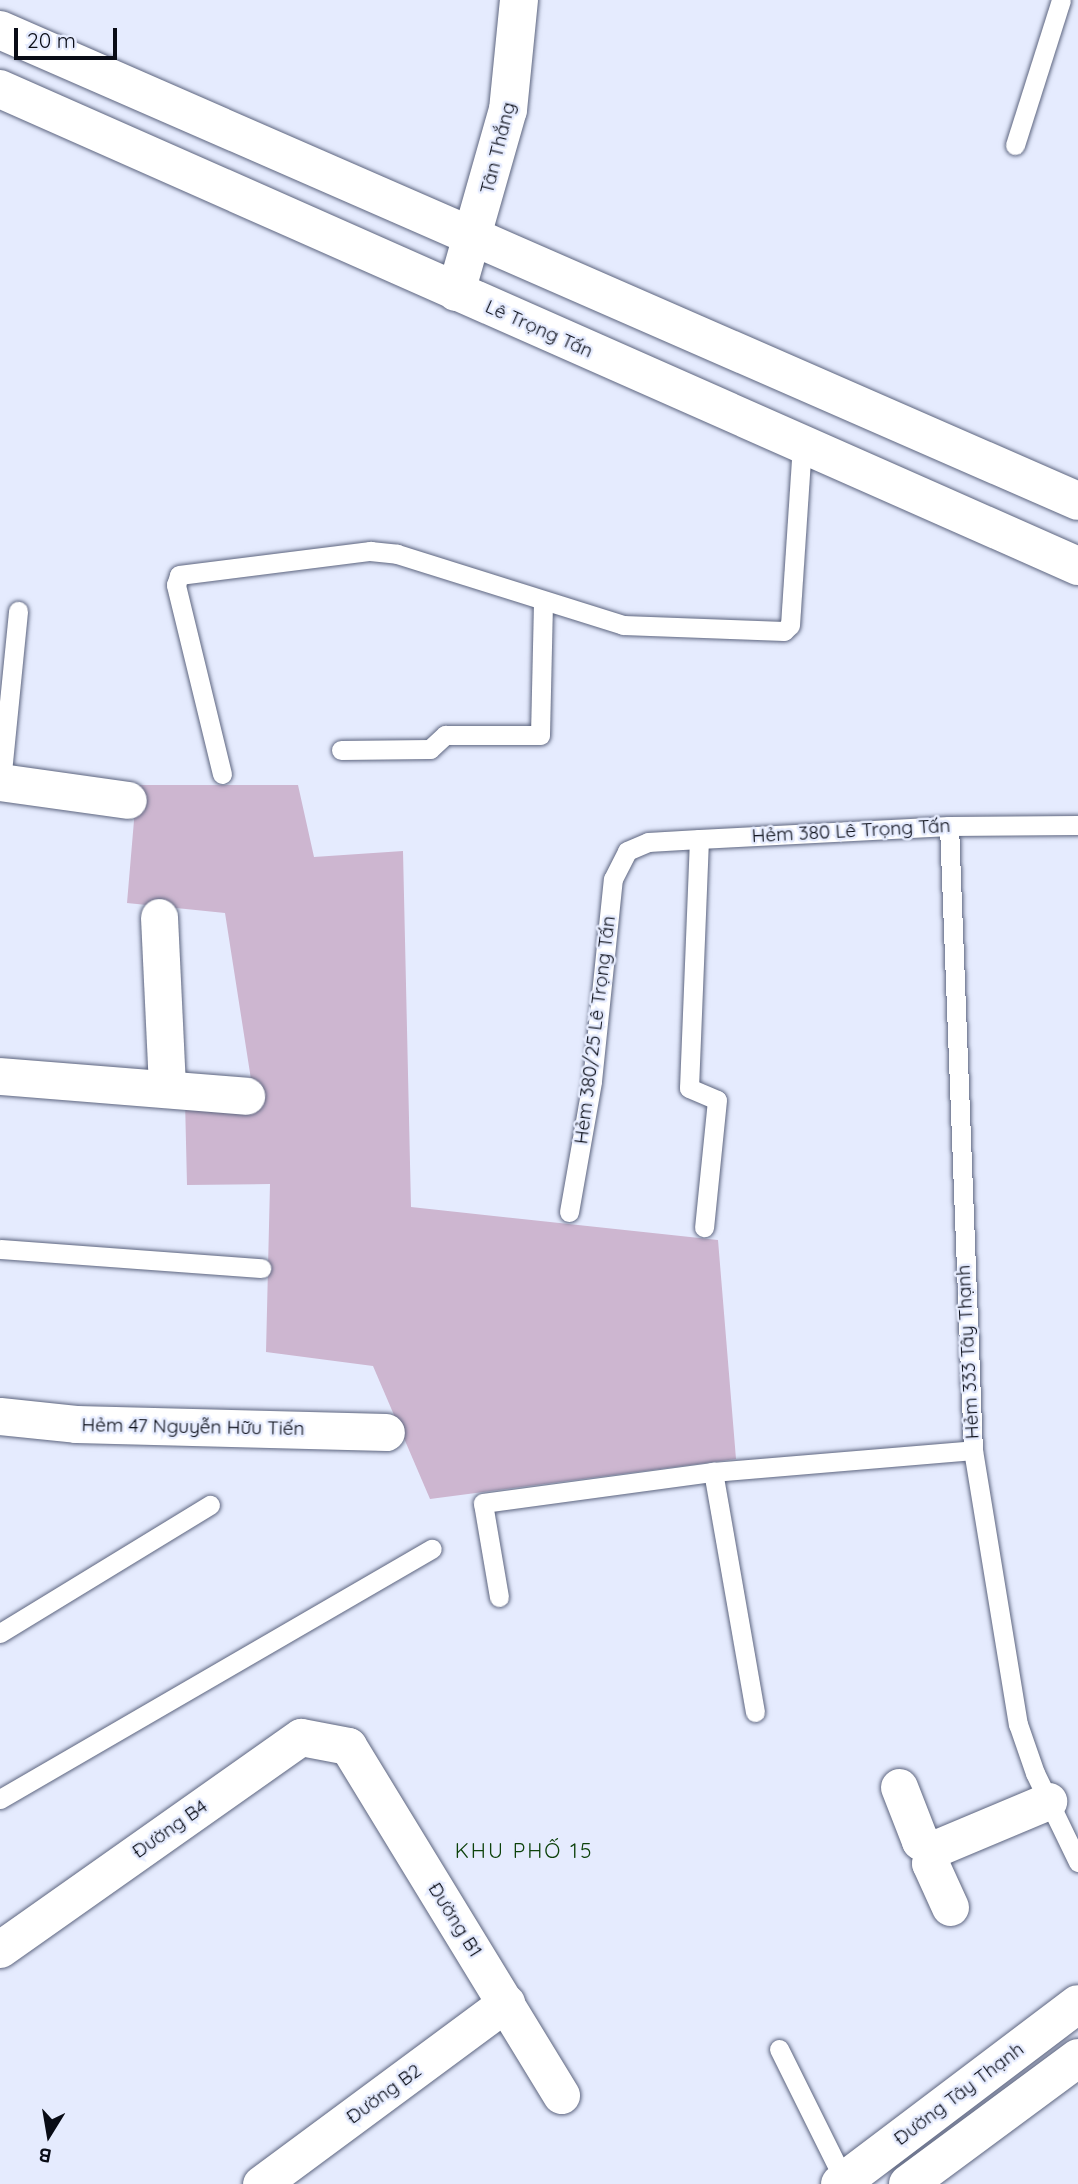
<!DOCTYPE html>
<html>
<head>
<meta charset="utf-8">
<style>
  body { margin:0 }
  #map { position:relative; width:1078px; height:2184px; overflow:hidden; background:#e5ebfe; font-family:Quicksand,sans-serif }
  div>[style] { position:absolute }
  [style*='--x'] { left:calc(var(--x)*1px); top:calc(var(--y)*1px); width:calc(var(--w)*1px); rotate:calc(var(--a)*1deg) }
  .green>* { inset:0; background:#cdb6d0 }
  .roads { filter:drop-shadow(0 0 2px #5d657f) drop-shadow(0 0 2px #5d657f) }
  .service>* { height:19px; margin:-9.5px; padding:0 9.5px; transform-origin:9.5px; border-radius:9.5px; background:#fff }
  .minor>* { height:37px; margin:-18.5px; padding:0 18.5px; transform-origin:18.5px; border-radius:18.5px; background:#fff }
  .tertiary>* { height:38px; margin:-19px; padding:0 19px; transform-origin:19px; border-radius:19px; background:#fff }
  .secondary>* { height:38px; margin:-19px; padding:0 19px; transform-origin:19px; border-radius:19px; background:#fff }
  span { translate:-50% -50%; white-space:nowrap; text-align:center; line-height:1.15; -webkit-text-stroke:5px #e5ebfe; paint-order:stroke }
  .street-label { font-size:19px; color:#090c16 }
  .neighbourhood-label { font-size:21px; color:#0c410a; letter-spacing:2px }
  .north { position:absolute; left:14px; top:2100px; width:70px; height:70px; -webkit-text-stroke:5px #e5ebfe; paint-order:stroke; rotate:191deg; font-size:19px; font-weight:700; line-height:28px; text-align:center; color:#090c16 }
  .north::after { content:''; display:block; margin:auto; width:24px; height:32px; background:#090c16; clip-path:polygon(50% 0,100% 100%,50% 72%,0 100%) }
  .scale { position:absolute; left:14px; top:28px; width:103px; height:32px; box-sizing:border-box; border:4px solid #090c16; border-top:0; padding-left:9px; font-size:21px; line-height:24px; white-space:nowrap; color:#090c16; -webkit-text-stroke:5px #e5ebfe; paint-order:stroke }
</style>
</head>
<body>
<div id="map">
  <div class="green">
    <div style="clip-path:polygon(137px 785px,298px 785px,314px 857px,403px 851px,411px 1207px,718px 1240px,736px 1459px,430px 1499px,373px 1366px,266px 1352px,270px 1184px,187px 1185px,185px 1100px,255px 1105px,225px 913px,127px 903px)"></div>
  </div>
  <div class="roads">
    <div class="service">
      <div style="--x:1015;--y:145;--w:152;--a:-72.4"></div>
      <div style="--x:341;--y:750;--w:89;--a:-0.6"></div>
      <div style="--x:430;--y:749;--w:21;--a:-43"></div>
      <div style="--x:445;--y:735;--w:95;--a:0"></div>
      <div style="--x:540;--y:735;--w:132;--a:-88.7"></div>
      <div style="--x:222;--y:774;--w:195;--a:-103.7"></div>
      <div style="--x:176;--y:585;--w:10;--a:-73"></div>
      <div style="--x:179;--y:575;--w:193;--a:-7.2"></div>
      <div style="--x:370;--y:551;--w:27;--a:6"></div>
      <div style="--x:397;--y:554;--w:237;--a:17.4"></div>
      <div style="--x:623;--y:625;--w:161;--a:2.1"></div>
      <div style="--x:784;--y:631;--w:8;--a:-45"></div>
      <div style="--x:790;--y:625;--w:180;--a:-86.2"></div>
      <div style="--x:1;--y:782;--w:172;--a:-84.3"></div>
      <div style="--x:949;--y:826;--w:624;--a:87.8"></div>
      <div style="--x:973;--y:1450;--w:278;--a:80.7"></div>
      <div style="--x:1018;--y:1724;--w:52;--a:70.9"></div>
      <div style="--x:1035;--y:1773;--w:99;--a:64.2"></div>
      <div style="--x:699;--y:839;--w:249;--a:92.3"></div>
      <div style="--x:689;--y:1088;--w:30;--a:23"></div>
      <div style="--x:717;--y:1100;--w:128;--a:95.8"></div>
      <div style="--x:569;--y:1212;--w:133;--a:-80"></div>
      <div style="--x:592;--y:1081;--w:203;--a:-84.1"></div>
      <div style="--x:613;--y:879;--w:31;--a:-63"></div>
      <div style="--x:627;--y:851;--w:23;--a:-23"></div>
      <div style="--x:648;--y:842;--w:51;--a:-3.4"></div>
      <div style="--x:699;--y:839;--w:250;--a:-3"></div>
      <div style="--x:949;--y:826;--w:129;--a:-0.4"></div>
      <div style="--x:0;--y:1249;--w:262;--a:4.2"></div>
      <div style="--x:499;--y:1597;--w:95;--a:-99.7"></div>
      <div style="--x:483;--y:1503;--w:232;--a:-7.7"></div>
      <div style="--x:0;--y:1633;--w:246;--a:-31.4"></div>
      <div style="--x:755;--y:1712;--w:244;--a:-99.9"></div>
      <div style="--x:713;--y:1472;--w:261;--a:-4.8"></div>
      <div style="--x:0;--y:1799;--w:499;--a:-30.1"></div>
      <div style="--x:779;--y:2049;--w:146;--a:63.6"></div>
    </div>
    <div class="minor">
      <div style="--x:0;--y:782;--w:129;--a:8"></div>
      <div style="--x:159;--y:917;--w:172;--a:87.3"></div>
      <div style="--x:0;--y:1076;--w:247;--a:4.6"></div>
      <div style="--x:0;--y:1416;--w:76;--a:6"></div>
      <div style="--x:76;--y:1424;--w:310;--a:1.5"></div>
      <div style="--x:899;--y:1787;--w:58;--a:68.7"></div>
      <div style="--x:920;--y:1841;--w:16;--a:30"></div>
      <div style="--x:950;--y:1907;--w:48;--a:-114.4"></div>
      <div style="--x:930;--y:1863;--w:15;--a:-74"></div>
      <div style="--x:934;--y:1849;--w:124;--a:-22.8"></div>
      <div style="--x:0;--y:1949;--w:368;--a:-35.2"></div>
      <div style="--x:301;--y:1737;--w:48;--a:10.8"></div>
      <div style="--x:348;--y:1746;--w:409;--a:58.6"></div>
      <div style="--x:261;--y:2184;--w:305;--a:-36.5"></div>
    </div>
    <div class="tertiary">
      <div style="--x:456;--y:292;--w:189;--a:-74.1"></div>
      <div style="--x:508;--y:110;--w:111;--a:-84.3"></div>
      <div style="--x:840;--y:2184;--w:298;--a:-37.1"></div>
      <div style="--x:908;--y:2184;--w:212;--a:-36.5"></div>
    </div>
    <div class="secondary">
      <div style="--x:0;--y:30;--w:1176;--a:23.6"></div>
      <div style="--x:0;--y:89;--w:1179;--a:23.87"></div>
    </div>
  </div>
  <div class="street-label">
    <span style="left:498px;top:148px;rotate:-76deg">Tân Thắng</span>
    <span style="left:539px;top:329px;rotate:24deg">Lê Trọng Tấn</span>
    <span style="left:851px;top:831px;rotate:-3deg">Hẻm 380 Lê Trọng Tấn</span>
    <span style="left:595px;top:1030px;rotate:-83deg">Hẻm 380/25 Lê Trọng Tấn</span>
    <span style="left:968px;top:1352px;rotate:-93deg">Hẻm 333 Tây Thạnh</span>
    <span style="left:193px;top:1427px;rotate:1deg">Hẻm 47 Nguyễn Hữu Tiến</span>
    <span style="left:170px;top:1829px;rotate:-35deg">Đường B4</span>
    <span style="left:455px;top:1920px;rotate:58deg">Đường B1</span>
    <span style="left:384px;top:2094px;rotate:-36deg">Đường B2</span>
    <span style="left:959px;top:2094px;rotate:-37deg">Đường Tây Thạnh</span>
  </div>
  <div class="neighbourhood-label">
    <span style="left:524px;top:1850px">KHU PHỐ 15</span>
  </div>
  <div class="north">B</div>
  <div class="scale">20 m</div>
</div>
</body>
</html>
